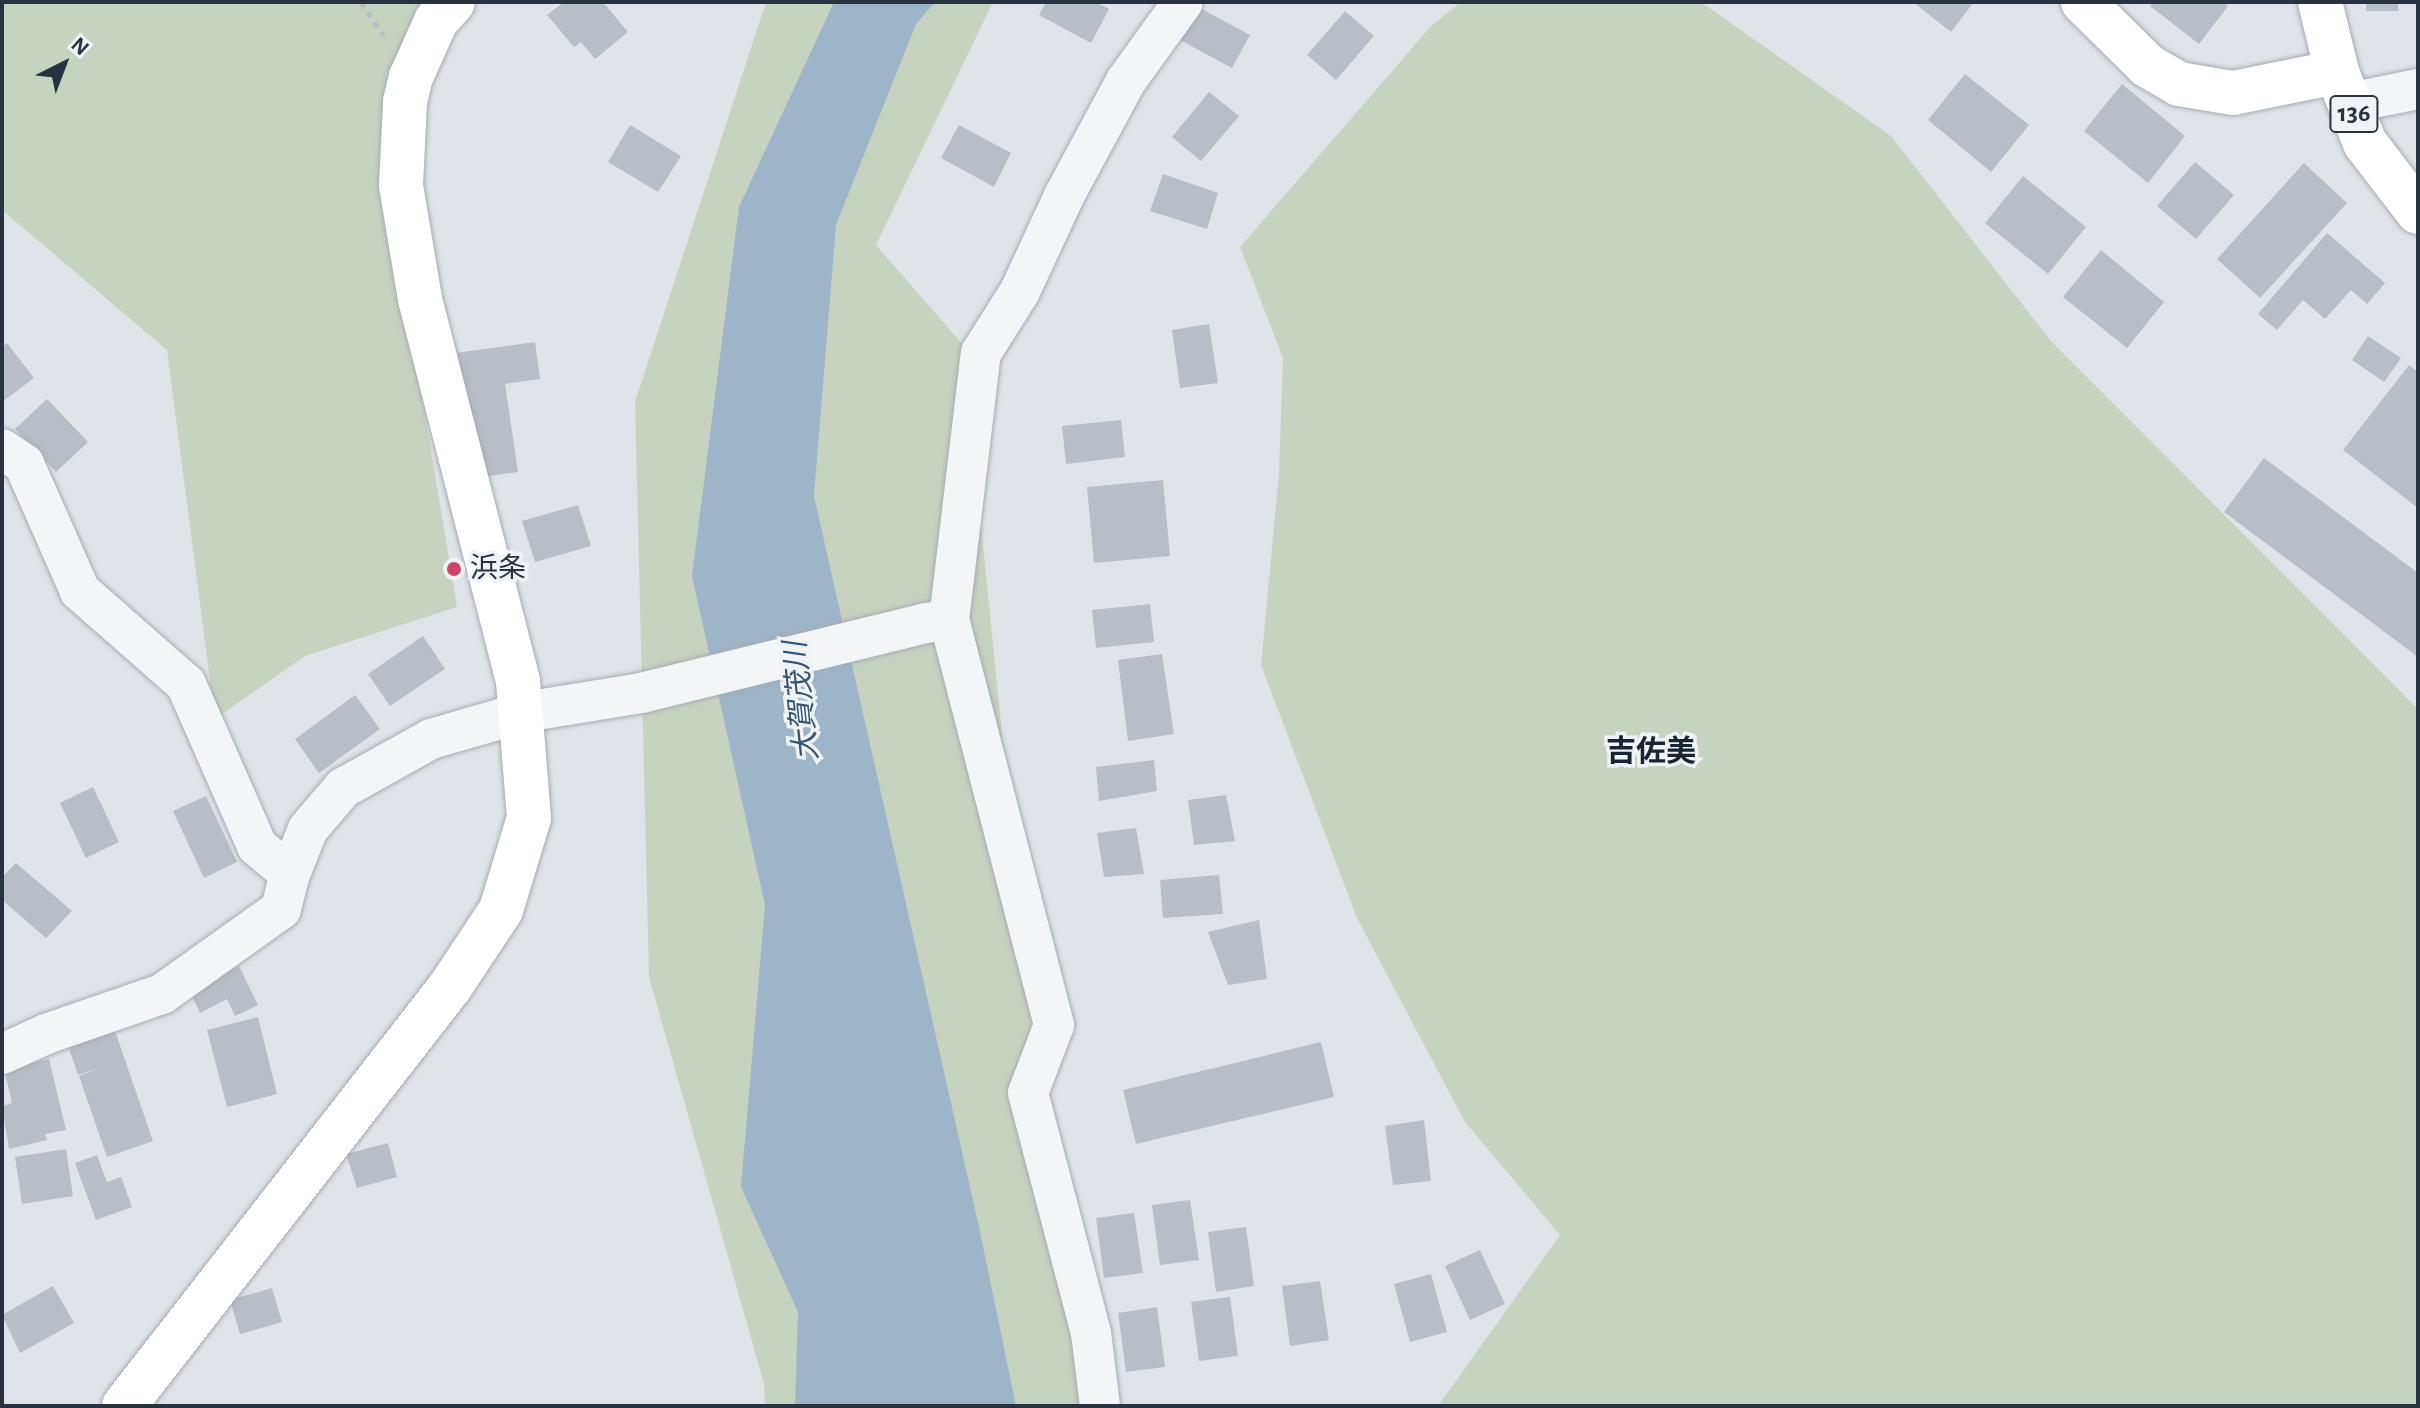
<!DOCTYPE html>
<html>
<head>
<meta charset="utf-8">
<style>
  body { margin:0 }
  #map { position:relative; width:2420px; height:1408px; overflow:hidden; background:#e0e4e9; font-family:"Alegreya Sans","Noto Sans JP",sans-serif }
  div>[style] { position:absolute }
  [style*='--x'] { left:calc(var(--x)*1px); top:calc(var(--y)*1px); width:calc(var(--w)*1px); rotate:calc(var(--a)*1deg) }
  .green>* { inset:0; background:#c7d3c1 }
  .water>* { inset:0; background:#9cb5c8 }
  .building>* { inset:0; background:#b7bec6 }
  .path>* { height:5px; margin-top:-2.5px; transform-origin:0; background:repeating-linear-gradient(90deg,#babfc4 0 6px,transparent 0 12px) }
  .roads { filter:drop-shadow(0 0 2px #a5abb3) drop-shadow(0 0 2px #a5abb3) }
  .street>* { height:40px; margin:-20px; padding:0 20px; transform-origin:20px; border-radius:20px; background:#f3f5f7 }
  .secondary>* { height:44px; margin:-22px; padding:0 22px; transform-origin:22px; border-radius:22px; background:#fff }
  .highway>* { height:44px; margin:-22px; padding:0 22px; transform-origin:22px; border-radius:22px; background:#fff }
  .dots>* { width:22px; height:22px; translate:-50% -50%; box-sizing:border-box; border:4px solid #f0f3f6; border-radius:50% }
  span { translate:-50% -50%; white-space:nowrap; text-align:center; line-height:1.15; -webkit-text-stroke:7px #f0f3f6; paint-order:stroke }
  .shield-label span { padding:2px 6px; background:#f0f3f6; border:2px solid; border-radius:6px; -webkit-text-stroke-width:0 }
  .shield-label { font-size:26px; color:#293340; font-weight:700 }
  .poi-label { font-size:28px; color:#293340 }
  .left { translate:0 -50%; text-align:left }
  .water-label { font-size:30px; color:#345673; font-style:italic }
  .neighbourhood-label { font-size:30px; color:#1b2431; font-weight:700 }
  .frame { position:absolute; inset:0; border:4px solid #293340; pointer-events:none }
  .north { position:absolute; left:24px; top:24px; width:80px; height:80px; -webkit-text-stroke:6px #f0f3f6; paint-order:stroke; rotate:42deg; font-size:22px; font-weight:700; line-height:32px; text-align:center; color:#293340 }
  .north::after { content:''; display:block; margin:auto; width:28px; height:36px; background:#293340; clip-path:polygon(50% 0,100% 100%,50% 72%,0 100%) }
</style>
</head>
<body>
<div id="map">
  <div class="green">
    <div style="clip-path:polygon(2px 2px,431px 2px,388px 191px,457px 607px,305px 656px,215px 719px,167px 350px,2px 210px)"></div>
    <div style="clip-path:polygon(766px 2px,993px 2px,876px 245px,963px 345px,1036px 1072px,1093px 1406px,765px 1406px,764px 1384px,649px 977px,635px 402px)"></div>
    <div style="clip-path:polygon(1461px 2px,1701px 2px,1891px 136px,2051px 341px,2418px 709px,2418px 1406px,1438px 1406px,1560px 1235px,1465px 1122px,1357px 918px,1261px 665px,1279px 473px,1283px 358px,1240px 247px,1432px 25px)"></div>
  </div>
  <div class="water">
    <div style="clip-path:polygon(834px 2px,935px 2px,916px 24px,836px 225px,814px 496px,979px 1227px,1016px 1406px,795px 1406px,798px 1312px,741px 1187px,765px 905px,692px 576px,739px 207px)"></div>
  </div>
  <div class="building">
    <div style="clip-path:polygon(564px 2px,603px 2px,628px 32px,595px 59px,581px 42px,574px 47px,547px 15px)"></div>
    <div style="clip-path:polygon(1046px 2px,1096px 2px,1109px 9px,1091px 43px,1039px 15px)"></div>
    <div style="clip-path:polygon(1913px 2px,1974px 2px,1951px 32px)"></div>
    <div style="clip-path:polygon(2153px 2px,2223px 2px,2228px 6px,2199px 44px,2150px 6px)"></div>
    <div style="clip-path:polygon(2366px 2px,2398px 2px,2398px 11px,2366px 11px)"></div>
    <div style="clip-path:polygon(1198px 7px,1250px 35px,1232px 68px,1180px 40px)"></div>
    <div style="clip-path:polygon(1345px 11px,1374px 36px,1336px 80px,1307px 55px)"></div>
    <div style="clip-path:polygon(1965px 74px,2029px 125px,1991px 172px,1928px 120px)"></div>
    <div style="clip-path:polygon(2122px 84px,2185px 136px,2148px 183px,2084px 131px)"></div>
    <div style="clip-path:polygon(1209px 92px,1239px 116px,1201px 161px,1172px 137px)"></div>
    <div style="clip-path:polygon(630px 125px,681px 156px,658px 192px,608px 162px)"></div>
    <div style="clip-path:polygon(959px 125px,1011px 153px,994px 187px,941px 158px)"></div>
    <div style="clip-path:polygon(2195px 162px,2234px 195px,2196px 239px,2157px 206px)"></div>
    <div style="clip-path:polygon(2304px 163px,2347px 203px,2260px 298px,2217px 259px)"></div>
    <div style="clip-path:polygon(1163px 174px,1218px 193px,1207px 229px,1150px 211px)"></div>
    <div style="clip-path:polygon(2023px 176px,2086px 227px,2048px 274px,1985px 223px)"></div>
    <div style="clip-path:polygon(2327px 233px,2385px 283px,2367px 304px,2351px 290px,2325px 319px,2303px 300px,2277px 330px,2258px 314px)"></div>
    <div style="clip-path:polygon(2101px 250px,2164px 302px,2127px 348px,2063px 297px)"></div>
    <div style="clip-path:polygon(1209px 324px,1218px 383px,1180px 388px,1172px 330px)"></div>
    <div style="clip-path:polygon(2368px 336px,2401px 358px,2384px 382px,2352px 360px)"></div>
    <div style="clip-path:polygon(535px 342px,540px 379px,505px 384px,518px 472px,475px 478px,456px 353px)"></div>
    <div style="clip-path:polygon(7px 343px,34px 378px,2px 402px,2px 348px)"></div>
    <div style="clip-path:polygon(2409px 365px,2418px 372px,2418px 508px,2343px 450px)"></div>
    <div style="clip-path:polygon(47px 399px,88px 442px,56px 472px,15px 429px)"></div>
    <div style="clip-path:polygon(1121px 420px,1125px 457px,1066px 464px,1062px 426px)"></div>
    <div style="clip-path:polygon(2264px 458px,2418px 573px,2418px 657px,2224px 512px)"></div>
    <div style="clip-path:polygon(1163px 480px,1170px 556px,1094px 563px,1087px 487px)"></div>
    <div style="clip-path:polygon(578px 505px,591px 546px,535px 562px,522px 521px)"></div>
    <div style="clip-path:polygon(1150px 604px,1154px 642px,1096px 648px,1092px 610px)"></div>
    <div style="clip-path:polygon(423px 636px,445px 669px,390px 706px,368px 674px)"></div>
    <div style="clip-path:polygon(1162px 654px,1174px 734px,1128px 741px,1118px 660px)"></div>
    <div style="clip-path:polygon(355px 695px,380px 729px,319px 773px,295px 739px)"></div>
    <div style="clip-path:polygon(1154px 760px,1157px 791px,1099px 801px,1096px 767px)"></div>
    <div style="clip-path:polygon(93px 787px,119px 842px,86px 858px,60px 803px)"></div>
    <div style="clip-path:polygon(1226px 795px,1235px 841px,1194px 845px,1188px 800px)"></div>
    <div style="clip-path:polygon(206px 796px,237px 862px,204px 878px,173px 811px)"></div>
    <div style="clip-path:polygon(1136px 828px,1144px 874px,1104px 877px,1097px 833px)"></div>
    <div style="clip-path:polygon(16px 863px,72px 911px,46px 938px,2px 900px,2px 877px)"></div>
    <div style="clip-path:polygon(1219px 875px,1223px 914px,1163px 918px,1160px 880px)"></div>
    <div style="clip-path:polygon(1259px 920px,1267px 979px,1228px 985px,1208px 932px)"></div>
    <div style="clip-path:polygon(239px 966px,258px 1005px,235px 1016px,227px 999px,200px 1013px,189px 990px)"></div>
    <div style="clip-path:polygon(258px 1017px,277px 1094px,227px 1107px,207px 1030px)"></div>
    <div style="clip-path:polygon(114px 1028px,153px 1141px,107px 1157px,79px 1076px,99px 1068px,78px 1075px,67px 1043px)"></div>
    <div style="clip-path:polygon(1321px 1042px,1334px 1097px,1136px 1144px,1123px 1090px)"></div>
    <div style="clip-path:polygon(49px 1059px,66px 1130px,45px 1134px,47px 1140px,9px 1149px,2px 1106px,12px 1103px,4px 1069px)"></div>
    <div style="clip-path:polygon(1424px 1120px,1431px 1181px,1393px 1185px,1385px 1126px)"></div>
    <div style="clip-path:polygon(388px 1143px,397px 1177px,357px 1188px,346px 1154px)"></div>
    <div style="clip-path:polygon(66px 1149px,73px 1196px,22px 1204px,15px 1157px)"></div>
    <div style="clip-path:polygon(97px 1155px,107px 1182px,121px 1177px,132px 1207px,96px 1220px,75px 1163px)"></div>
    <div style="clip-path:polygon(1190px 1200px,1199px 1260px,1160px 1265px,1152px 1205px)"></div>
    <div style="clip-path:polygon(1134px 1213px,1143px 1273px,1104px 1278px,1096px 1218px)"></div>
    <div style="clip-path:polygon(1246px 1227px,1254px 1286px,1216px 1292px,1208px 1232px)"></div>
    <div style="clip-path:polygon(1480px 1250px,1505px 1304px,1470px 1320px,1445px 1266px)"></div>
    <div style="clip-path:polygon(1431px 1274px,1447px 1332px,1410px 1342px,1394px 1284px)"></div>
    <div style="clip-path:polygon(1320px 1281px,1329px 1340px,1290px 1346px,1282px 1286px)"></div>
    <div style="clip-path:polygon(53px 1286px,74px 1323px,20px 1353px,2px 1315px)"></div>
    <div style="clip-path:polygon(272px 1288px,282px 1322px,240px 1334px,230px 1300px)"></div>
    <div style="clip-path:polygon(1230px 1297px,1238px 1356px,1199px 1361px,1191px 1302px)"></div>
    <div style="clip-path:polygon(1157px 1307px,1165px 1367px,1126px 1372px,1118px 1313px)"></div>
  </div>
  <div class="path">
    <div style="--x:361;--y:2;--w:41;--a:55.9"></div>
  </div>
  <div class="roads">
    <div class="street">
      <div style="--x:2349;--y:103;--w:70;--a:-11.5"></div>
      <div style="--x:2;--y:449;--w:27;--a:34"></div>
      <div style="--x:24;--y:464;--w:139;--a:66.2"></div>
      <div style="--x:80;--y:591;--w:141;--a:41.3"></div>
      <div style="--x:186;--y:684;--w:177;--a:66.3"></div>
      <div style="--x:257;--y:846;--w:43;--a:40.3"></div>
      <div style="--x:2;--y:1054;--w:48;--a:-24.4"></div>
      <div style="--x:46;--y:1034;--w:123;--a:-19"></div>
      <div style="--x:162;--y:994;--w:146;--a:-35.5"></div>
      <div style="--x:281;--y:909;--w:36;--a:-76"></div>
      <div style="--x:290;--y:874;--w:48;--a:-68.2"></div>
      <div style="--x:308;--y:829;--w:54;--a:-49.5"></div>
      <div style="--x:343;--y:788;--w:101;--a:-29.1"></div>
      <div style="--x:431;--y:739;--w:97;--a:-16.2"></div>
      <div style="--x:524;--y:712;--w:119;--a:-9.2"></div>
      <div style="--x:641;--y:693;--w:292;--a:-13.8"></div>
      <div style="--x:925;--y:623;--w:24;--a:-7"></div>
      <div style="--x:1100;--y:1406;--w:74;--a:-97"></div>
      <div style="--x:1091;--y:1333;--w:248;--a:-104.7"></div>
      <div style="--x:1028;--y:1093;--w:73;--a:-69.1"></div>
      <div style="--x:1054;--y:1025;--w:418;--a:-104.5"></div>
      <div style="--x:949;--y:620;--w:269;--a:-83.2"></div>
      <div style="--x:981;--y:353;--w:73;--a:-57.8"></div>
      <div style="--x:1020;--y:291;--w:105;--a:-65.1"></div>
      <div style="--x:1064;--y:196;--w:131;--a:-61.7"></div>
      <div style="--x:1126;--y:81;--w:97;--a:-54.2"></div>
    </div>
    <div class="secondary">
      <div style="--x:2083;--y:2;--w:91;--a:44.6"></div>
      <div style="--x:2148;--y:66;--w:36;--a:30"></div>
      <div style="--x:2179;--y:84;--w:55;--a:9.5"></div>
      <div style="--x:2233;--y:93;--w:106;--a:-11.4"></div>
      <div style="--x:124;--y:1406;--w:531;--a:-52.12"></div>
      <div style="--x:450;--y:987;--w:92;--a:-56.5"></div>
      <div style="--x:501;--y:910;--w:96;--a:-73.1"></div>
      <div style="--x:529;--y:818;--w:137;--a:-94.6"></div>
      <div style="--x:518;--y:681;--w:394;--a:-104.4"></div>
      <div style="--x:420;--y:299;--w:116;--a:-99.5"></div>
      <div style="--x:401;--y:185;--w:83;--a:-87.2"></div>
      <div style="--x:405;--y:102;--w:26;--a:-77"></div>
      <div style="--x:411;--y:77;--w:61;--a:-65.9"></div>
      <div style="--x:436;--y:21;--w:25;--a:-48"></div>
    </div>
    <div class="highway">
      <div style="--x:2320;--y:2;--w:72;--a:76.3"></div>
      <div style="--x:2337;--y:72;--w:76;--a:68.5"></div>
      <div style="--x:2365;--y:143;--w:87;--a:52.5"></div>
    </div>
  </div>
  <div class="dots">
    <div style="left:454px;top:569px;background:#cc4767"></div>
  </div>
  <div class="shield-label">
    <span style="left:2354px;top:114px">136</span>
  </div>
  <div class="poi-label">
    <span class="left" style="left:470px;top:569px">浜条</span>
  </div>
  <div class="water-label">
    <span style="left:802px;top:701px;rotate:-96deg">大賀茂川</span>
  </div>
  <div class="neighbourhood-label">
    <span style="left:1651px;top:752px">吉佐美</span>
  </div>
  <div class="frame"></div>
  <div class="north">N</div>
</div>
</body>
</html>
